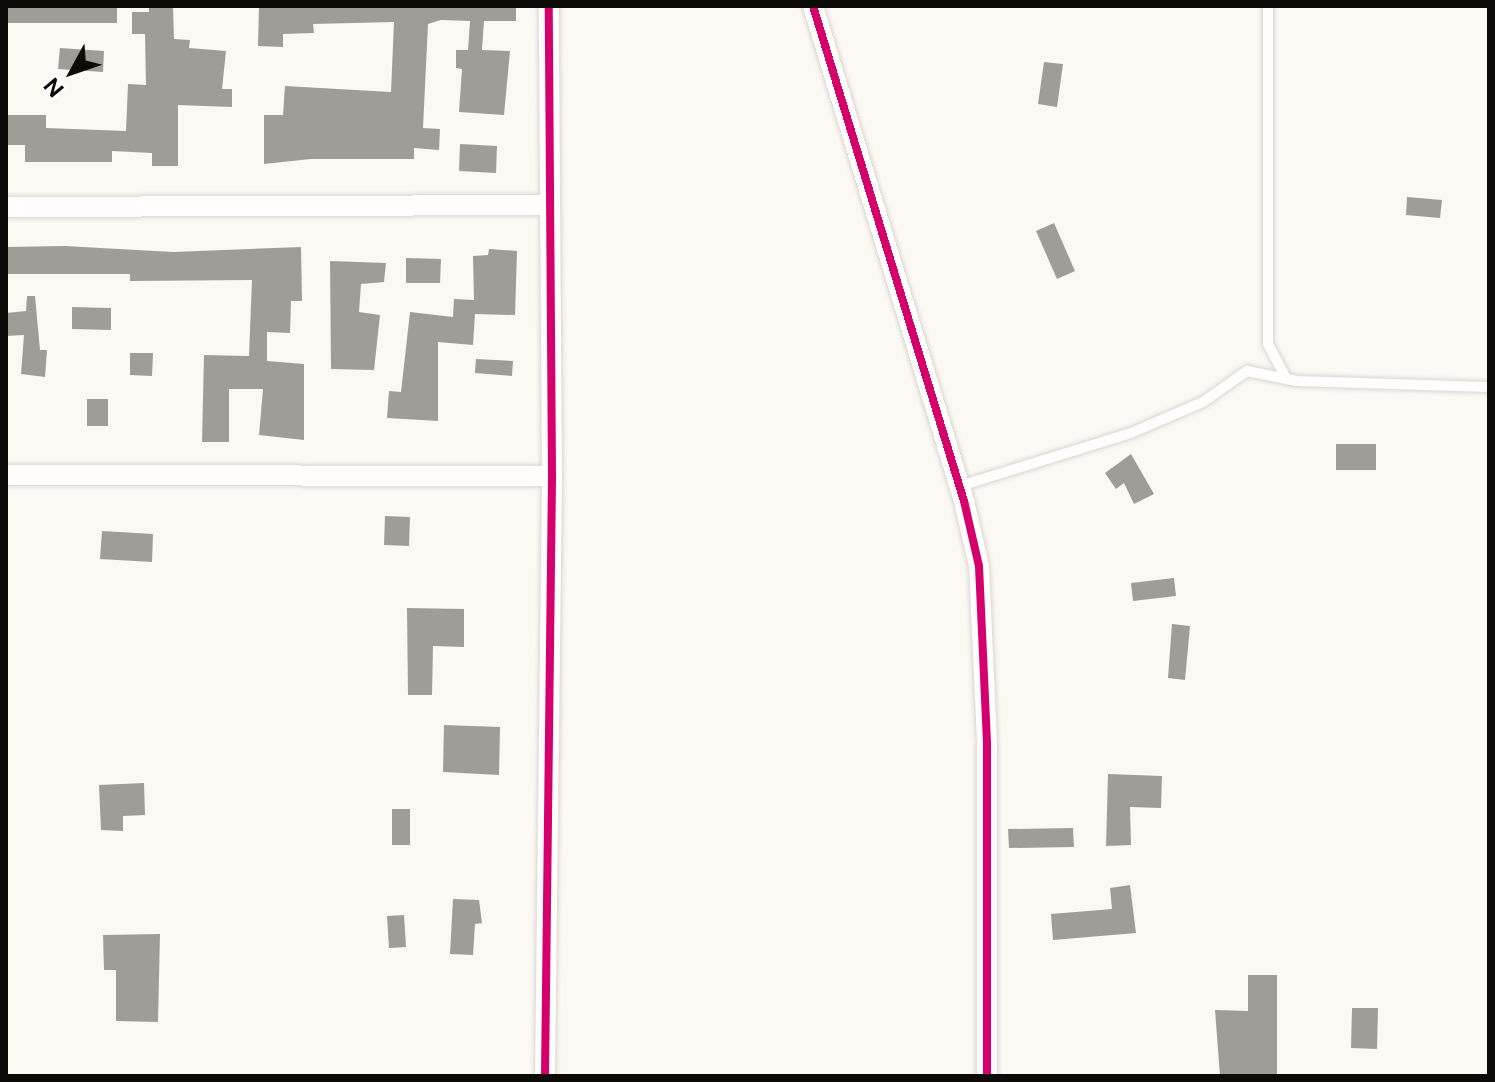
<!DOCTYPE html>
<html>
<head>
<meta charset="utf-8">
<style>
  body { margin:0 }
  #map { position:relative; width:1495px; height:1082px; overflow:hidden; background:#fcf9f4; font-family:"Public Sans",sans-serif }
  div>[style] { position:absolute }
  [style*='--x'] { left:calc(var(--x)*1px); top:calc(var(--y)*1px); width:calc(var(--w)*1px); rotate:calc(var(--a)*1deg) }
  .building>* { inset:0; background:#a09d99 }
  .roads { filter:drop-shadow(0 0 2px #d9d6d2) drop-shadow(0 0 2px #d9d6d2) }
  .lane>* { height:10px; margin:-5px; padding:0 5px; transform-origin:5px; border-radius:5px; background:#fffefd }
  .street>* { height:20px; margin:-10px; padding:0 10px; transform-origin:10px; border-radius:10px; background:#fffefd }
  .cycleway>* { height:8px; margin:-4px; padding:0 4px; transform-origin:4px; border-radius:4px; background:#d6006c }
  span { translate:-50% -50%; white-space:nowrap; text-align:center; line-height:1.15; -webkit-text-stroke:8px #fff; paint-order:stroke }
  .frame { position:absolute; inset:0; border:8px solid #0d0b07; pointer-events:none }
  .north { position:absolute; left:32px; top:32px; width:80px; height:80px; -webkit-text-stroke:6px #fff; paint-order:stroke; rotate:230deg; font-size:22px; font-weight:700; line-height:32px; text-align:center; color:#0d0b07 }
  .north::after { content:''; display:block; margin:auto; width:28px; height:36px; background:#0d0b07; clip-path:polygon(50% 0,100% 100%,50% 72%,0 100%) }
</style>
</head>
<body>
<div id="map">
  <div class="building">
    <div style="clip-path:polygon(6px 6px,117px 6px,117px 23px,6px 23px)"></div>
    <div style="clip-path:polygon(149px 6px,173px 6px,174px 39px,190px 40px,189px 48px,226px 51px,222px 89px,232px 89px,232px 107px,178px 105px,178px 166px,152px 166px,152px 153px,112px 151px,112px 162px,25px 162px,25px 145px,6px 145px,6px 115px,46px 115px,46px 128px,126px 131px,128px 84px,146px 85px,145px 34px,132px 34px,132px 12px,149px 12px)"></div>
    <div style="clip-path:polygon(259px 6px,516px 6px,516px 21px,484px 21px,482px 50px,510px 51px,504px 115px,459px 112px,462px 69px,456px 68px,456px 50px,468px 50px,470px 21px,441px 20px,428px 24px,423px 128px,440px 129px,439px 150px,414px 148px,414px 159px,311px 159px,264px 164px,264px 115px,283px 115px,285px 86px,391px 92px,394px 22px,313px 24px,314px 33px,283px 34px,283px 47px,258px 46px)"></div>
    <div style="clip-path:polygon(60px 48px,104px 51px,103px 72px,58px 69px)"></div>
    <div style="clip-path:polygon(1044px 62px,1063px 64px,1057px 107px,1038px 104px)"></div>
    <div style="clip-path:polygon(460px 144px,497px 146px,496px 173px,459px 171px)"></div>
    <div style="clip-path:polygon(1407px 197px,1442px 200px,1440px 218px,1406px 215px)"></div>
    <div style="clip-path:polygon(1054px 223px,1075px 271px,1057px 279px,1036px 231px)"></div>
    <div style="clip-path:polygon(65px 246px,173px 252px,301px 247px,302px 301px,291px 301px,290px 333px,267px 332px,267px 361px,304px 364px,304px 440px,259px 435px,263px 389px,229px 389px,229px 442px,202px 442px,204px 355px,249px 356px,252px 280px,130px 281px,130px 274px,6px 274px,6px 247px)"></div>
    <div style="clip-path:polygon(489px 249px,517px 251px,515px 315px,475px 314px,473px 345px,438px 342px,438px 421px,387px 418px,389px 391px,401px 392px,410px 312px,453px 317px,454px 299px,474px 300px,473px 256px,488px 255px)"></div>
    <div style="clip-path:polygon(406px 258px,441px 259px,440px 283px,406px 283px)"></div>
    <div style="clip-path:polygon(330px 261px,386px 263px,384px 282px,361px 284px,359px 312px,380px 315px,374px 370px,331px 369px)"></div>
    <div style="clip-path:polygon(27px 296px,35px 296px,40px 350px,47px 350px,45px 377px,21px 374px,24px 335px,6px 336px,6px 313px,26px 311px)"></div>
    <div style="clip-path:polygon(72px 307px,111px 308px,111px 330px,72px 329px)"></div>
    <div style="clip-path:polygon(130px 353px,153px 353px,152px 376px,130px 375px)"></div>
    <div style="clip-path:polygon(476px 359px,513px 361px,512px 376px,475px 373px)"></div>
    <div style="clip-path:polygon(87px 399px,108px 399px,108px 426px,87px 426px)"></div>
    <div style="clip-path:polygon(1336px 444px,1376px 444px,1376px 470px,1336px 470px)"></div>
    <div style="clip-path:polygon(1131px 454px,1154px 494px,1134px 504px,1124px 483px,1116px 489px,1105px 473px)"></div>
    <div style="clip-path:polygon(385px 516px,410px 517px,409px 546px,384px 545px)"></div>
    <div style="clip-path:polygon(102px 531px,153px 534px,152px 562px,100px 559px)"></div>
    <div style="clip-path:polygon(1174px 578px,1176px 596px,1133px 601px,1131px 583px)"></div>
    <div style="clip-path:polygon(407px 608px,464px 609px,464px 647px,433px 646px,432px 695px,408px 695px)"></div>
    <div style="clip-path:polygon(1172px 624px,1190px 626px,1185px 680px,1168px 678px)"></div>
    <div style="clip-path:polygon(444px 725px,500px 727px,499px 775px,443px 772px)"></div>
    <div style="clip-path:polygon(1108px 774px,1162px 776px,1161px 808px,1130px 807px,1131px 845px,1106px 846px)"></div>
    <div style="clip-path:polygon(144px 783px,145px 815px,123px 816px,123px 831px,101px 830px,99px 785px)"></div>
    <div style="clip-path:polygon(392px 809px,410px 809px,410px 845px,392px 845px)"></div>
    <div style="clip-path:polygon(1073px 828px,1074px 847px,1009px 848px,1008px 829px)"></div>
    <div style="clip-path:polygon(1130px 885px,1136px 933px,1053px 940px,1051px 914px,1112px 909px,1110px 888px)"></div>
    <div style="clip-path:polygon(453px 899px,479px 900px,482px 923px,475px 924px,473px 955px,450px 954px)"></div>
    <div style="clip-path:polygon(404px 915px,406px 947px,389px 948px,387px 916px)"></div>
    <div style="clip-path:polygon(160px 934px,158px 1022px,116px 1021px,116px 970px,104px 970px,103px 935px)"></div>
    <div style="clip-path:polygon(1248px 975px,1277px 975px,1277px 1076px,1220px 1076px,1215px 1010px,1248px 1011px)"></div>
    <div style="clip-path:polygon(1352px 1008px,1378px 1008px,1377px 1049px,1351px 1048px)"></div>
  </div>
  <div class="roads">
    <div class="lane">
      <div style="--x:1268;--y:6;--w:338;--a:90"></div>
      <div style="--x:1268;--y:344;--w:40;--a:62"></div>
      <div style="--x:960;--y:486;--w:179;--a:-17.2"></div>
      <div style="--x:1131;--y:433;--w:78;--a:-23.3"></div>
      <div style="--x:1203;--y:402;--w:54;--a:-35.2"></div>
      <div style="--x:1247;--y:371;--w:50;--a:11.5"></div>
      <div style="--x:1296;--y:381;--w:193;--a:1.8"></div>
    </div>
    <div class="street">
      <div style="--x:813;--y:6;--w:518;--a:73.04"></div>
      <div style="--x:964;--y:501;--w:67;--a:77"></div>
      <div style="--x:979;--y:566;--w:179;--a:87.4"></div>
      <div style="--x:987;--y:745;--w:331;--a:90"></div>
      <div style="--x:6;--y:207;--w:543;--a:-0.21"></div>
      <div style="--x:6;--y:475;--w:546;--a:0.1"></div>
      <div style="--x:545;--y:1076;--w:600;--a:-89.33"></div>
      <div style="--x:552;--y:476;--w:470;--a:-90.4"></div>
    </div>
  </div>
  <div class="cycleway">
    <div style="--x:813;--y:6;--w:518;--a:73.04"></div>
    <div style="--x:964;--y:501;--w:67;--a:77"></div>
    <div style="--x:979;--y:566;--w:179;--a:87.4"></div>
    <div style="--x:987;--y:745;--w:331;--a:90"></div>
    <div style="--x:545;--y:1076;--w:600;--a:-89.33"></div>
    <div style="--x:552;--y:476;--w:470;--a:-90.4"></div>
  </div>
  <div class="frame"></div>
  <div class="north">N</div>
</div>
</body>
</html>
